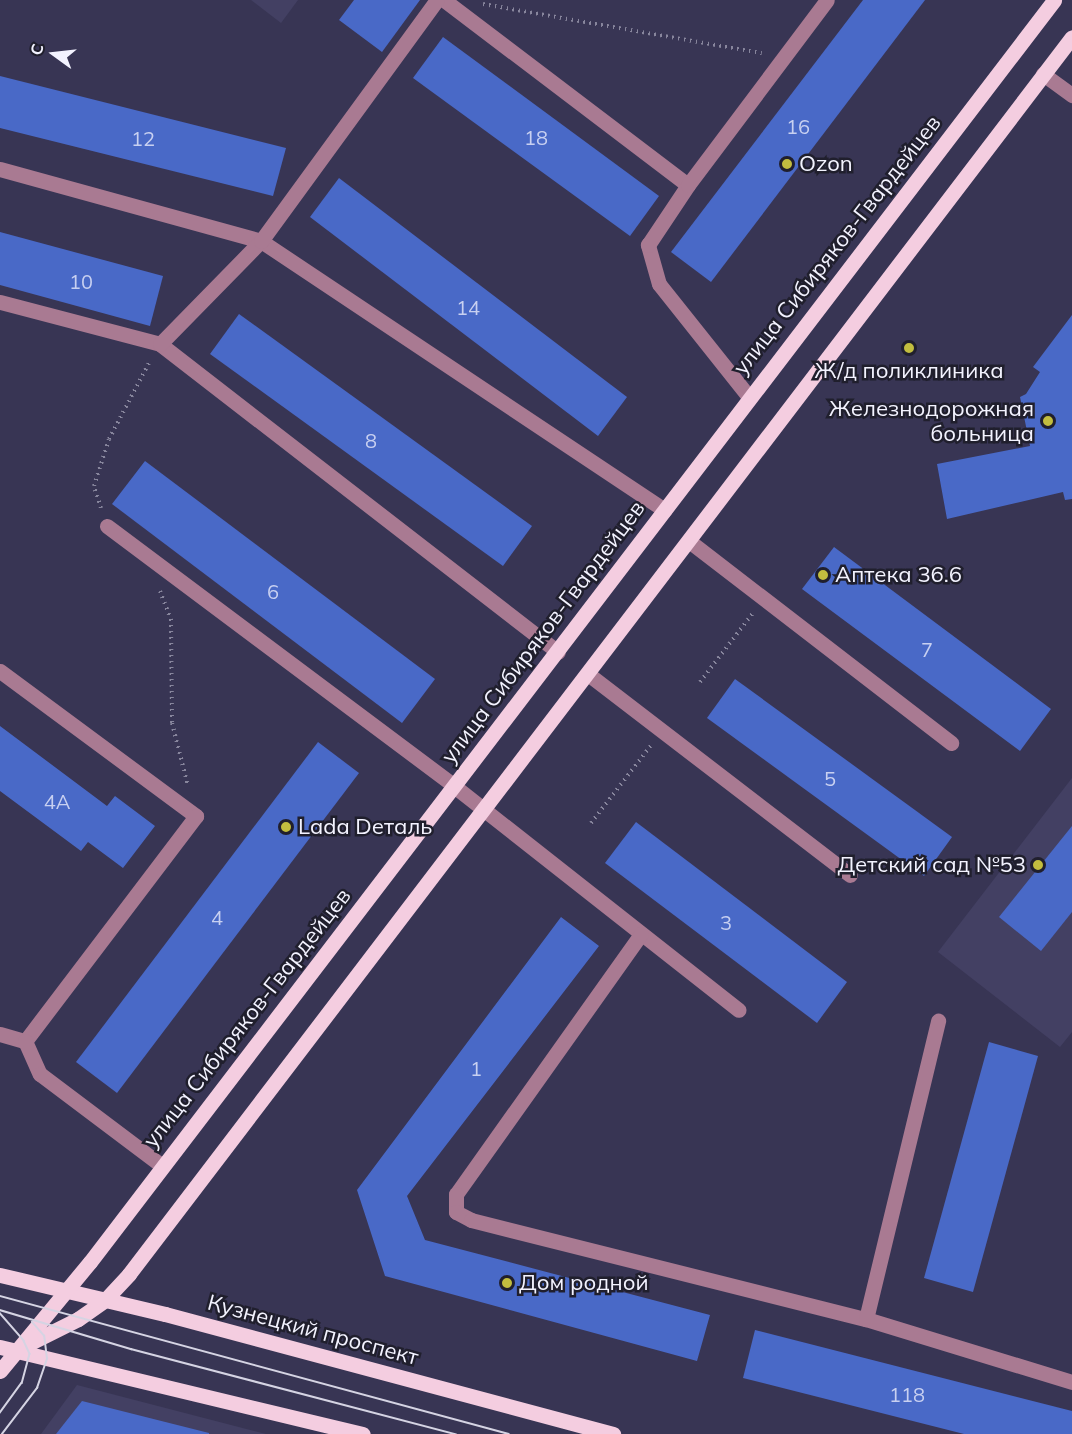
<!DOCTYPE html>
<html>
<head>
<meta charset="utf-8">
<style>
  body { margin:0 }
  #map { position:relative; width:1072px; height:1434px; overflow:hidden; background:#383554; font-family:Mulish,sans-serif }
  div>[style] { position:absolute }
  [style*='--x'] { left:calc(var(--x)*1px); top:calc(var(--y)*1px); width:calc(var(--w)*1px); rotate:calc(var(--a)*1deg) }
  .built>* { inset:0; background:#434063 }
  .building>* { inset:0; background:#4969c7 }
  .path>* { height:4px; margin-top:-2px; transform-origin:0; background:repeating-linear-gradient(90deg,#88869d 0 1.5px,transparent 0 6px) }
  .minor>* { height:15px; margin:-7.5px; padding:0 7.5px; transform-origin:7.5px; border-radius:7.5px; background:#a97a92 }
  .major>* { height:15px; margin:-7.5px; padding:0 7.5px; transform-origin:7.5px; border-radius:7.5px; background:#f4cde0 }
  .tram>* { height:1.5px; margin:-0.75px; padding:0 0.75px; transform-origin:0.75px; border-radius:0.75px; background:#d5d4e3 }
  .dots>* { width:16px; height:16px; translate:-50% -50%; box-sizing:border-box; border:3px solid #201f2d; border-radius:50% }
  span { translate:-50% -50%; white-space:nowrap; text-align:center; line-height:1.15; -webkit-text-stroke:5px #201f2d; paint-order:stroke }
  .number-label { font-size:20px; color:#c8d0f1 }
  .number-label span { -webkit-text-stroke-width:0 }
  .poi-label { font-size:22px; color:#f3f3ff }
  .left { translate:0 -50%; text-align:left }
  .right { translate:-100% -50%; text-align:right }
  .street-label { font-size:22px; color:#f3f3ff }
  .north { position:absolute; left:24px; top:24px; width:60px; height:60px; -webkit-text-stroke:4px #201f2d; paint-order:stroke; rotate:285deg; font-size:16px; font-weight:700; line-height:24px; text-align:center; color:#f3f3ff }
  .north::after { content:''; display:block; margin:auto; width:21px; height:27px; background:#f3f3ff; clip-path:polygon(50% 0,100% 100%,50% 72%,0 100%) }
</style>
</head>
<body>
<div id="map">
  <div class="built">
    <div style="clip-path:polygon(251px 0,298px 0,281px 23px)"></div>
    <div style="clip-path:polygon(1072px 778px,1072px 1032px,1060px 1047px,938px 952px)"></div>
    <div style="clip-path:polygon(77px 1385px,266px 1434px,41px 1434px)"></div>
  </div>
  <div class="building">
    <div style="clip-path:polygon(354px 0,420px 0,382px 52px,339px 20px)"></div>
    <div style="clip-path:polygon(863px 0,925px 0,711px 282px,671px 252px)"></div>
    <div style="clip-path:polygon(443px 37px,659px 196px,630px 236px,413px 78px)"></div>
    <div style="clip-path:polygon(0 76px,286px 148px,273px 196px,0 128px)"></div>
    <div style="clip-path:polygon(339px 178px,627px 397px,598px 436px,310px 217px)"></div>
    <div style="clip-path:polygon(0 232px,163px 276px,150px 326px,0 285px)"></div>
    <div style="clip-path:polygon(239px 314px,532px 526px,503px 566px,210px 354px)"></div>
    <div style="clip-path:polygon(1072px 315px,1072px 499px,1065px 500px,1063px 492px,947px 519px,937px 464px,1030px 446px,1020px 397px,1026px 394px,1040px 372px,1033px 367px)"></div>
    <div style="clip-path:polygon(145px 461px,435px 679px,402px 723px,112px 504px)"></div>
    <div style="clip-path:polygon(834px 547px,1051px 709px,1020px 751px,802px 589px)"></div>
    <div style="clip-path:polygon(735px 679px,952px 837px,924px 876px,707px 718px)"></div>
    <div style="clip-path:polygon(0 726px,107px 806px,115px 796px,155px 826px,123px 868px,88px 842px,81px 851px,0 791px)"></div>
    <div style="clip-path:polygon(318px 742px,359px 773px,117px 1093px,76px 1062px)"></div>
    <div style="clip-path:polygon(636px 822px,847px 982px,817px 1023px,605px 863px)"></div>
    <div style="clip-path:polygon(1072px 826px,1072px 912px,1041px 951px,999px 917px)"></div>
    <div style="clip-path:polygon(561px 917px,599px 946px,407px 1196px,425px 1240px,710px 1315px,697px 1361px,385px 1276px,357px 1190px)"></div>
    <div style="clip-path:polygon(989px 1042px,1038px 1056px,973px 1292px,924px 1278px)"></div>
    <div style="clip-path:polygon(755px 1330px,1072px 1411px,1072px 1434px,964px 1434px,743px 1378px)"></div>
    <div style="clip-path:polygon(82px 1401px,209px 1433px,209px 1434px,56px 1434px)"></div>
  </div>
  <div class="path">
    <div style="--x:483;--y:4;--w:283;--a:10"></div>
    <div style="--x:101;--y:508;--w:23;--a:-108"></div>
    <div style="--x:94;--y:486;--w:49;--a:-72.3"></div>
    <div style="--x:109;--y:439;--w:88;--a:-62.3"></div>
    <div style="--x:160;--y:591;--w:30;--a:69"></div>
    <div style="--x:171;--y:619;--w:104;--a:89.4"></div>
    <div style="--x:172;--y:723;--w:65;--a:75.7"></div>
    <div style="--x:700;--y:682;--w:87;--a:-52.5"></div>
    <div style="--x:591;--y:823;--w:100;--a:-52.3"></div>
  </div>
  <div class="minor">
    <div style="--x:444;--y:0;--w:306;--a:37.2"></div>
    <div style="--x:1043;--y:74;--w:36;--a:36"></div>
    <div style="--x:0;--y:169;--w:271;--a:15.4"></div>
    <div style="--x:261;--y:241;--w:485;--a:33.7"></div>
    <div style="--x:0;--y:302;--w:165;--a:14.7"></div>
    <div style="--x:160;--y:344;--w:503;--a:37.74"></div>
    <div style="--x:160;--y:344;--w:144;--a:-45.6"></div>
    <div style="--x:261;--y:241;--w:298;--a:-53.9"></div>
    <div style="--x:749;--y:397;--w:144;--a:-128.5"></div>
    <div style="--x:659;--y:284;--w:41;--a:-105.8"></div>
    <div style="--x:648;--y:245;--w:72;--a:-56.3"></div>
    <div style="--x:688;--y:185;--w:231;--a:-53.1"></div>
    <div style="--x:107;--y:526;--w:434;--a:36.8"></div>
    <div style="--x:454;--y:786;--w:362;--a:38.2"></div>
    <div style="--x:689;--y:541;--w:331;--a:37.6"></div>
    <div style="--x:0;--y:671;--w:244;--a:36.5"></div>
    <div style="--x:196;--y:816;--w:283;--a:127.2"></div>
    <div style="--x:588;--y:674;--w:330;--a:37.5"></div>
    <div style="--x:641;--y:934;--w:319;--a:125.4"></div>
    <div style="--x:456;--y:1194;--w:18;--a:90"></div>
    <div style="--x:456;--y:1212;--w:17;--a:28"></div>
    <div style="--x:471;--y:1220;--w:407;--a:14.1"></div>
    <div style="--x:866;--y:1319;--w:215;--a:17"></div>
    <div style="--x:0;--y:1034;--w:26;--a:16"></div>
    <div style="--x:25;--y:1041;--w:36;--a:66"></div>
    <div style="--x:40;--y:1074;--w:153;--a:37"></div>
    <div style="--x:866;--y:1319;--w:307;--a:-76.4"></div>
  </div>
  <div class="major">
    <div style="--x:0;--y:1275;--w:170;--a:13.3"></div>
    <div style="--x:165;--y:1314;--w:464;--a:15"></div>
    <div style="--x:28;--y:1344;--w:56;--a:-26.6"></div>
    <div style="--x:78;--y:1319;--w:33;--a:-35"></div>
    <div style="--x:105;--y:1300;--w:35;--a:-47"></div>
    <div style="--x:129;--y:1274;--w:1555;--a:-52.68"></div>
    <div style="--x:0;--y:1347;--w:373;--a:13.5"></div>
    <div style="--x:0;--y:1371;--w:141;--a:-50.5"></div>
    <div style="--x:90;--y:1262;--w:1588;--a:-52.62"></div>
  </div>
  <div class="tram">
    <div style="--x:0;--y:1296;--w:527;--a:15.17"></div>
    <div style="--x:0;--y:1310;--w:137;--a:16.6"></div>
    <div style="--x:131;--y:1349;--w:336;--a:14.7"></div>
    <div style="--x:0;--y:1313;--w:37;--a:49"></div>
    <div style="--x:24;--y:1341;--w:14;--a:65"></div>
    <div style="--x:30;--y:1354;--w:30;--a:105"></div>
    <div style="--x:22;--y:1383;--w:37;--a:126"></div>
    <div style="--x:2;--y:1434;--w:58;--a:-52.7"></div>
    <div style="--x:37;--y:1388;--w:31;--a:-71"></div>
    <div style="--x:47;--y:1359;--w:23;--a:-97"></div>
    <div style="--x:44;--y:1336;--w:18;--a:-131"></div>
  </div>
  <div class="dots">
    <div style="left:787px;top:164px;background:#c2bd3f"></div>
    <div style="left:909px;top:348px;background:#c2bd3f"></div>
    <div style="left:1048px;top:421px;background:#c2bd3f"></div>
    <div style="left:823px;top:575px;background:#c2bd3f"></div>
    <div style="left:286px;top:827px;background:#c2bd3f"></div>
    <div style="left:1038px;top:865px;background:#c2bd3f"></div>
    <div style="left:507px;top:1283px;background:#c2bd3f"></div>
  </div>
  <div class="number-label">
    <span style="left:798px;top:126px">16</span>
    <span style="left:536px;top:137px">18</span>
    <span style="left:143px;top:138px">12</span>
    <span style="left:81px;top:281px">10</span>
    <span style="left:468px;top:307px">14</span>
    <span style="left:371px;top:440px">8</span>
    <span style="left:273px;top:591px">6</span>
    <span style="left:927px;top:649px">7</span>
    <span style="left:830px;top:778px">5</span>
    <span style="left:57px;top:801px">4А</span>
    <span style="left:217px;top:917px">4</span>
    <span style="left:726px;top:922px">3</span>
    <span style="left:476px;top:1068px">1</span>
    <span style="left:907px;top:1394px">118</span>
  </div>
  <div class="poi-label">
    <span class="left" style="left:799px;top:164px">Ozon</span>
    <span style="left:909px;top:371px">Ж/д поликлиника</span>
    <span class="right" style="left:1034px;top:421px">Железнодорожная<br>больница</span>
    <span class="left" style="left:835px;top:575px">Аптека 36.6</span>
    <span class="left" style="left:298px;top:827px">Lada Dеталь</span>
    <span class="right" style="left:1026px;top:865px">Детский сад №53</span>
    <span class="left" style="left:519px;top:1283px">Дом родной</span>
  </div>
  <div class="street-label">
    <span style="left:837px;top:245px;rotate:-52deg">улица Сибиряков-Гвардейцев</span>
    <span style="left:543px;top:632px;rotate:-53deg">улица Сибиряков-Гвардейцев</span>
    <span style="left:247px;top:1018px;rotate:-52deg">улица Сибиряков-Гвардейцев</span>
    <span style="left:313px;top:1330px;rotate:15deg">Кузнецкий проспект</span>
  </div>
  <div class="north">С</div>
</div>
</body>
</html>
